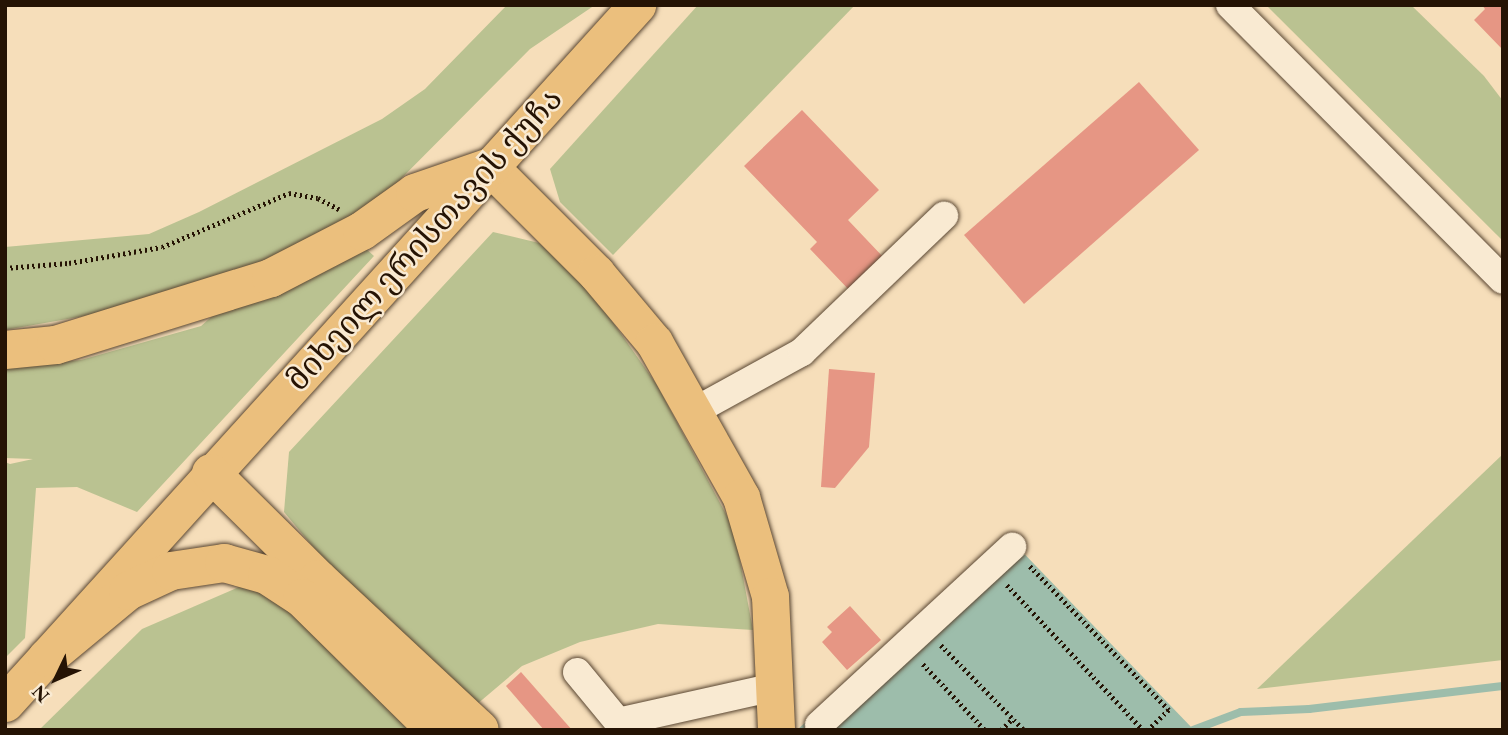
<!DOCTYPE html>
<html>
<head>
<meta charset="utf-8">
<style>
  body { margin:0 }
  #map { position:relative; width:1508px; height:735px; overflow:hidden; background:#f6deba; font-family:"EB Garamond","Noto Serif Georgian",serif }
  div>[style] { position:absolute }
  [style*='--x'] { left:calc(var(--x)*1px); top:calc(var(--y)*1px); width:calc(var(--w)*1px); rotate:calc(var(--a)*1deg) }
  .green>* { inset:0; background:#bac291 }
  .water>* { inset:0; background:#9dbdab }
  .stream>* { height:8px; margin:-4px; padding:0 4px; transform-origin:4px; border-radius:4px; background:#9dbdab }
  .building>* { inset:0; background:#e69684 }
  .path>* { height:4.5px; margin-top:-2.25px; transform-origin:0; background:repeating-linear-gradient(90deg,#251304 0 2px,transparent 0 5.5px) }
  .roads { filter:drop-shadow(0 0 2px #594632) drop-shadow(0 0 2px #594632) }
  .minor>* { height:28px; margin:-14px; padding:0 14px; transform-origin:14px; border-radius:14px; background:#f9ead2 }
  .major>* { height:37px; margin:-18.5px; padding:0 18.5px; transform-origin:18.5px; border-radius:18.5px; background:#ebbf7d }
  .highway>* { height:38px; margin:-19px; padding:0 19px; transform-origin:19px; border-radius:19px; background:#ebbf7d }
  span { translate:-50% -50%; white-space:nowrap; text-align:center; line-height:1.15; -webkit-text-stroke:5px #f9ead2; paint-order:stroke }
  .street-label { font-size:32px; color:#251304 }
  .frame { position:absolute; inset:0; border:7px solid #251304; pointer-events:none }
  .north { position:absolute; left:21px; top:644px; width:70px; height:70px; -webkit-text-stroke:5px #f9ead2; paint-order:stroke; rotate:226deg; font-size:19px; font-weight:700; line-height:28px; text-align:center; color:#251304 }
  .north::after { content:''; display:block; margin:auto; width:24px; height:32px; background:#251304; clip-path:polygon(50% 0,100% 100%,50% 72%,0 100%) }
</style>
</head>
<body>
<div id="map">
  <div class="green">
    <div style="clip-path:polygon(507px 5px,595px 5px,530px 49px,366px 214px,275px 261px,96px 314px,5px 330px,5px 247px,149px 234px,199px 212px,382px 119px,425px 89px)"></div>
    <div style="clip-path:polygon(698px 5px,855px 5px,613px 255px,560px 202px,550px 169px)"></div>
    <div style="clip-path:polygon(1266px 5px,1411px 5px,1484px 76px,1503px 101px,1503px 241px)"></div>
    <div style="clip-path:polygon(493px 232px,539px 243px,586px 284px,657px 385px,734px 529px,753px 630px,658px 624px,580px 642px,522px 666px,476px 705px,329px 566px,284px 512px,289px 452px)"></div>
    <div style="clip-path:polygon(364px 247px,374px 256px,137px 512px,77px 487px,36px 488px,25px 638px,5px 658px,5px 462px,10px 464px,33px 459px,5px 458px,5px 367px,81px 360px,201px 326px,217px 312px,264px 300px)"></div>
    <div style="clip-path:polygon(1503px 454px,1503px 660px,1257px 689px)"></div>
    <div style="clip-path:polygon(246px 584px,302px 620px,412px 730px,39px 730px,142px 629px)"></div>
  </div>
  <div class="water">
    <div style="clip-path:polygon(1007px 536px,1194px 730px,797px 730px)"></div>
  </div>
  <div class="stream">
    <div style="--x:1193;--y:730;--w:51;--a:-20.6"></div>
    <div style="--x:1241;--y:712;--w:68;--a:-2.5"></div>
    <div style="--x:1309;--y:709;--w:195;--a:-6.8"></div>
  </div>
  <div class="building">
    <div style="clip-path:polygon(1482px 5px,1503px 5px,1503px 50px,1474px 20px,1485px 9px)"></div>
    <div style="clip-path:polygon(1139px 82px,1199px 150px,1024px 304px,964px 235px)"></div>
    <div style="clip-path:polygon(802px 110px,879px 190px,848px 220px,885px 259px,851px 292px,810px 249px,817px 242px,744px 166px)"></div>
    <div style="clip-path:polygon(829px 369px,875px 373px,869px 447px,835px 488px,821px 487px)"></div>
    <div style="clip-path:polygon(850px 606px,881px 640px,847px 670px,822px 642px,832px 632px,827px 627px)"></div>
    <div style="clip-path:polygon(521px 672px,572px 730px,544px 730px,506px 686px)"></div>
  </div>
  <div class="path">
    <div style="--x:5;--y:268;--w:64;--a:-4.5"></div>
    <div style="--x:69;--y:263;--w:94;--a:-9.8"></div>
    <div style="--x:162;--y:247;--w:138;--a:-23"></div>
    <div style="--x:289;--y:193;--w:29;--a:10"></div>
    <div style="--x:318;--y:198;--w:24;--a:28"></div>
    <div style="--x:1030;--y:566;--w:200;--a:46"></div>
    <div style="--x:1169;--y:710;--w:29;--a:136"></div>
    <div style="--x:1007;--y:585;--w:199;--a:46.8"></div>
    <div style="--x:941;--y:645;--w:119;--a:45.7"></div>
    <div style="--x:923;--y:664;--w:91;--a:46.8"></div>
    <div style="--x:1001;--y:730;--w:17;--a:-45"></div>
  </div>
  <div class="roads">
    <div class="minor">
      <div style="--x:1230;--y:5;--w:387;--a:45.2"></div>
      <div style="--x:693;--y:412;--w:124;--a:-28.8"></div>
      <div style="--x:802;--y:352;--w:197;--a:-43.8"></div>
      <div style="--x:577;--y:672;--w:65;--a:50.6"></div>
      <div style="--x:618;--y:722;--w:161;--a:-12.6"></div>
      <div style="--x:819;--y:725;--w:263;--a:-42.7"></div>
    </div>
    <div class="major">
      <div style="--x:490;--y:167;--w:150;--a:45"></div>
      <div style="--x:596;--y:273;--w:90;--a:50"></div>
      <div style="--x:654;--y:342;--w:178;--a:60.7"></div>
      <div style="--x:741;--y:497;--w:103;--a:73.7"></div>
      <div style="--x:770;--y:596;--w:134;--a:87.4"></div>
      <div style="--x:5;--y:703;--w:942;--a:-47.84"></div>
    </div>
    <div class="highway">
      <div style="--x:5;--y:350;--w:51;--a:-5.6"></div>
      <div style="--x:56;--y:345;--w:225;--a:-17.3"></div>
      <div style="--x:271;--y:278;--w:102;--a:-27.3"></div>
      <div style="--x:362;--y:231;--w:65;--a:-35.6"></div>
      <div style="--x:415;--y:193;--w:79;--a:-19.1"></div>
      <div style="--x:211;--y:473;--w:151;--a:44.7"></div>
      <div style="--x:318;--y:579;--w:221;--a:43"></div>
      <div style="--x:47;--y:658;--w:105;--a:-39.6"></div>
      <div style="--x:128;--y:591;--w:47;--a:-24.9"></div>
      <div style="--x:171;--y:571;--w:54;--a:-8.6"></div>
      <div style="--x:224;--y:563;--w:45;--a:15.6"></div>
      <div style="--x:267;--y:575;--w:42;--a:33.3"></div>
      <div style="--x:302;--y:598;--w:188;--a:44.6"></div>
    </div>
  </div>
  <div class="street-label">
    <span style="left:424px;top:239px;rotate:-48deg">მიხეილ ერისთავის ქუჩა</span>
  </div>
  <div class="frame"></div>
  <div class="north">N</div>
</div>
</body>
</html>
